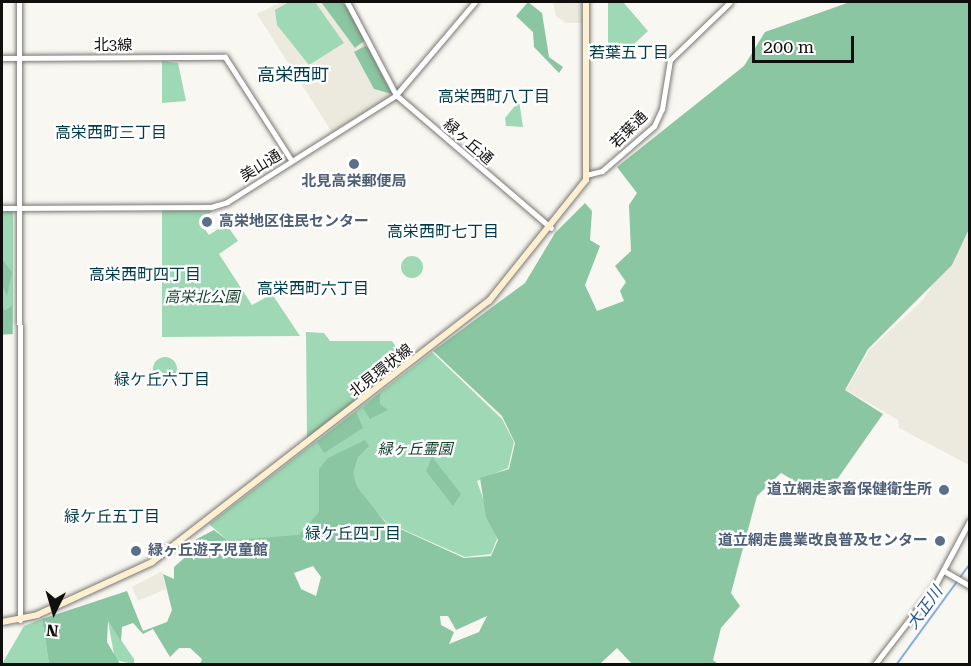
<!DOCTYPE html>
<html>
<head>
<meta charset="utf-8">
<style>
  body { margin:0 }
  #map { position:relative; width:971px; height:666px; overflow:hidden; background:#f8f7f2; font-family:"Roboto Serif","Noto Sans JP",serif }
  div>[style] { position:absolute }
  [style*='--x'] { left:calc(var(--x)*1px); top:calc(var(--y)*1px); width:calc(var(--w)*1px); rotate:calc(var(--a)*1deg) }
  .built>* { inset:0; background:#eceade }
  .green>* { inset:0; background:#9ed8b4 }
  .round { border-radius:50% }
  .forest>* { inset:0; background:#8ac6a1 }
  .stream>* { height:1.5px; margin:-0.75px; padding:0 0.75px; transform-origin:0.75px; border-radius:0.75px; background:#87acdd }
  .roads { filter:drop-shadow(0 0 2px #797773) drop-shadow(0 0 2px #797773) }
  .tertiary>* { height:5px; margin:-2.5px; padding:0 2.5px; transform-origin:2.5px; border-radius:2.5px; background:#fff }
  .secondary>* { height:6px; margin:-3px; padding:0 3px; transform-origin:3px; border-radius:3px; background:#fdefd0 }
  .dots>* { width:16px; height:16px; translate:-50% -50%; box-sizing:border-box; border:3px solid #fff; border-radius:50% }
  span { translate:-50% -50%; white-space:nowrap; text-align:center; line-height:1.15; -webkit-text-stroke:4.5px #fff; paint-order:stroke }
  .street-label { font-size:15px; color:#100f0e }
  .service-label { font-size:15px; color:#4e5e75; font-weight:700 }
  .left { translate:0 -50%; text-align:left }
  .right { translate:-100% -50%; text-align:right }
  .park-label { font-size:15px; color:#0e3e26; font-style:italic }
  .neighbourhood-label { font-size:16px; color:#003b49 }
  .water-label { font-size:16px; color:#275592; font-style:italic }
  .quarter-label { font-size:18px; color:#003b49 }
  .frame { position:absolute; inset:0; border:3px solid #100f0e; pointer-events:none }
  .north { position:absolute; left:24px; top:582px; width:60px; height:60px; -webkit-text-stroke:4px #fff; paint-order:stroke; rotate:185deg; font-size:16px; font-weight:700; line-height:24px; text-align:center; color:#100f0e }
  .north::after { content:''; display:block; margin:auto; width:21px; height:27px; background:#100f0e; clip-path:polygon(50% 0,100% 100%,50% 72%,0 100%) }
  .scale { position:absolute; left:752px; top:36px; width:102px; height:27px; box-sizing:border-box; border:3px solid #100f0e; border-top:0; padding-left:8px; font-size:18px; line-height:21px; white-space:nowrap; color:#100f0e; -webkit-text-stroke:4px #fff; paint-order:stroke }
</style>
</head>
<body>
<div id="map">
  <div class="built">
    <div style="clip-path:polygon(281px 2px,347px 2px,396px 95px,333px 134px,257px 14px)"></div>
    <div style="clip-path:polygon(553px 2px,582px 2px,582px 23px,566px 23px,556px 16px)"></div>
    <div style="clip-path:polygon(969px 228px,969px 465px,899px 428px,898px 420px,846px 390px,870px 349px,923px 300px)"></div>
    <div style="clip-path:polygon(162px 571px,166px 589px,138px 601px,132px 587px)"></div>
  </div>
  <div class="green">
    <div style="clip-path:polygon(289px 2px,315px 2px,344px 43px,309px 65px,277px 25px,275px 10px)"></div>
    <div style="clip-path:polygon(608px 2px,623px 2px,648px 31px,633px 45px,632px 57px,608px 56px)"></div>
    <div style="clip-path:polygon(162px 61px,178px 63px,186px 101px,162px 103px)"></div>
    <div style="clip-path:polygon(519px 101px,523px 127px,506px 126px,505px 118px)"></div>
    <div style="clip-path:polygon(2px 210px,13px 210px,13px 334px,2px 335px)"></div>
    <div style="clip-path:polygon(162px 210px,213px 211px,199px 221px,209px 235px,226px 224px,238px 241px,219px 254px,252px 305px,272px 294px,300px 336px,162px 337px)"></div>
    <div class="round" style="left:401px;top:256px;width:22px;height:22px"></div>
    <div style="clip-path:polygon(306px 332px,324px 333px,330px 341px,392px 341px,407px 363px,307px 438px)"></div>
    <div style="clip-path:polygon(432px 352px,502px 419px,514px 442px,508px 468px,477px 481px,497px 539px,491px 554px,465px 557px,386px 522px,347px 480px,299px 536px,227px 540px,209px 524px)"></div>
    <div class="round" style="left:153px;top:357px;width:24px;height:24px"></div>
    <div style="clip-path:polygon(42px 619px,49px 664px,2px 664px,24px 626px)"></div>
    <div style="clip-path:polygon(108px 621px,134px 659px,134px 664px,115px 660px)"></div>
  </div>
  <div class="forest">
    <div style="clip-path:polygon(321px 2px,343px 2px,365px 40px,355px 48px)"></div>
    <div style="clip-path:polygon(528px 2px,542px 13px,549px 57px,563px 67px,559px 73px,534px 47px,533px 32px,516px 16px)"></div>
    <div style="clip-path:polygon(evenodd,850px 2px,969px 2px,969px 229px,952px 265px,868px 349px,845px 390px,883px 414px,824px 498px,781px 473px,757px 496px,731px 593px,740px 606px,721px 628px,713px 660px,718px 664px,632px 664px,617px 648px,600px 664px,200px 664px,202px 659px,190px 648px,179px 648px,170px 657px,153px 629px,143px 634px,133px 623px,122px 627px,121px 641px,108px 621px,107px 642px,120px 664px,49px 664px,42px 619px,127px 591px,143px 631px,167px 622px,172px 610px,163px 574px,174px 579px,174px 567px,190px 553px,191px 542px,214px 530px,227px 540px,299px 535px,319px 512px,319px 469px,328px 458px,365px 440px,369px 446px,358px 457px,353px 473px,357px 487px,385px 522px,464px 558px,491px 556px,498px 540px,486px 517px,480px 478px,509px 469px,515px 443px,502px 416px,433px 351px,525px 283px,555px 233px,585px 203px,592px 211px,590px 240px,600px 246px,585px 285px,597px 311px,624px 301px,620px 291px,626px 282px,615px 266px,631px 251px,629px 205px,637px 193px,617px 167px,744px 66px,765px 32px,850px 2px,313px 566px,321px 577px,316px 596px,301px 589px,294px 573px,313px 566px,850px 2px,440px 616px,448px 616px,456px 630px,487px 616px,479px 632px,449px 644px,454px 632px,441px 625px,440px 616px)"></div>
    <div style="clip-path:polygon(365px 46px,368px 48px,392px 94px,374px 89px,354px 52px)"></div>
    <div style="clip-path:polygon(2px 259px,12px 272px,7px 296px,2px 285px)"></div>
    <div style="clip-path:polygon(2px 302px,4px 311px,12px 306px,12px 334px,2px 334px)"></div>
    <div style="clip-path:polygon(380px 393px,380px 404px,388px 410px,370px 419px,363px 408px)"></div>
    <div style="clip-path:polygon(356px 412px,363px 428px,324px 453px,317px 442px)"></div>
    <div style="clip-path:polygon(432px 457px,461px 494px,453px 506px,426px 471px)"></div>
  </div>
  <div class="stream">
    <div style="--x:897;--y:664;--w:124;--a:-53.9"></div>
  </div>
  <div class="roads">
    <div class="tertiary">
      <div style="--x:19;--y:2;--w:618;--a:89.91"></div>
      <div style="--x:347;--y:2;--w:105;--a:62.2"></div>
      <div style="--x:396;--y:95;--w:204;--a:40.6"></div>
      <div style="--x:2;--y:58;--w:223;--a:-0.3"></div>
      <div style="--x:225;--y:57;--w:122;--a:57.3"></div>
      <div style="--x:586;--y:175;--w:16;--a:-14"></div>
      <div style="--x:602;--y:171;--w:69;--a:-40.9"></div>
      <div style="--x:654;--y:126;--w:19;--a:-65"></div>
      <div style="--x:662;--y:109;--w:50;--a:-80.7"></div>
      <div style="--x:670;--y:60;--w:83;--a:-44"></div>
      <div style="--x:2;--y:208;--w:209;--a:-0.3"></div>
      <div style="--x:211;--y:207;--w:17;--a:-17"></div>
      <div style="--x:227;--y:202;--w:200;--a:-32.3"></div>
      <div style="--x:396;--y:95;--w:122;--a:-49.7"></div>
      <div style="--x:944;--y:571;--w:30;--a:30"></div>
      <div style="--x:875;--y:664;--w:95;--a:-52.3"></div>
      <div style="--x:933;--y:589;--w:78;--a:-61.8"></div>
    </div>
    <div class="secondary">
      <div style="--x:2;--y:622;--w:36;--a:-11"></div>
      <div style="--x:37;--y:615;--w:127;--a:-24.7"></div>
      <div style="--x:152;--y:562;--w:426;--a:-37.8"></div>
      <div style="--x:489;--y:301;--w:155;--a:-51.3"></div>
      <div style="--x:586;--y:180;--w:178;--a:-90"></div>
    </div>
  </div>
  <div class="dots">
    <div style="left:354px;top:164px;background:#5c6f8a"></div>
    <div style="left:207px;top:222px;background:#5c6f8a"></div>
    <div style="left:944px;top:490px;background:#5c6f8a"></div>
    <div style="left:940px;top:541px;background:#5c6f8a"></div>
    <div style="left:136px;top:551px;background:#5c6f8a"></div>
  </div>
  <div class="street-label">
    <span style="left:113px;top:46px">北3線</span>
    <span style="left:629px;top:130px;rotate:-45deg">若葉通</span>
    <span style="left:468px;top:142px;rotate:41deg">緑ヶ丘通</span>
    <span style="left:261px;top:166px;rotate:-32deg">美山通</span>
    <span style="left:381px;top:371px;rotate:-38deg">北見環状線</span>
  </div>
  <div class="service-label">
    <span style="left:354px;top:182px">北見高栄郵便局</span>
    <span class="left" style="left:219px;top:222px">高栄地区住民センター</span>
    <span class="right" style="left:932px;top:490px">道立網走家畜保健衛生所</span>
    <span class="right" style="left:928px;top:541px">道立網走農業改良普及センター</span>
    <span class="left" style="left:148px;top:551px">緑ヶ丘遊子児童館</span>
  </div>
  <div class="park-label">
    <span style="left:202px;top:298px">高栄北公園</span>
    <span style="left:415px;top:450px">緑ヶ丘霊園</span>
  </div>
  <div class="neighbourhood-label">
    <span style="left:629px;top:53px">若葉五丁目</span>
    <span style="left:494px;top:97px">高栄西町八丁目</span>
    <span style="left:111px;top:133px">高栄西町三丁目</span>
    <span style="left:443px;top:232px">高栄西町七丁目</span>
    <span style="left:145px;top:275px">高栄西町四丁目</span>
    <span style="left:313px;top:289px">高栄西町六丁目</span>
    <span style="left:162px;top:380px">緑ケ丘六丁目</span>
    <span style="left:112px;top:517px">緑ケ丘五丁目</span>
    <span style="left:353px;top:534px">緑ケ丘四丁目</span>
  </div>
  <div class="water-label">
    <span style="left:925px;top:608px;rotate:-54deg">大正川</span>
  </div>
  <div class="quarter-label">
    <span style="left:293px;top:75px">高栄西町</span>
  </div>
  <div class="frame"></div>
  <div class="north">N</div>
  <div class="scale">200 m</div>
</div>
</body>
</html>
